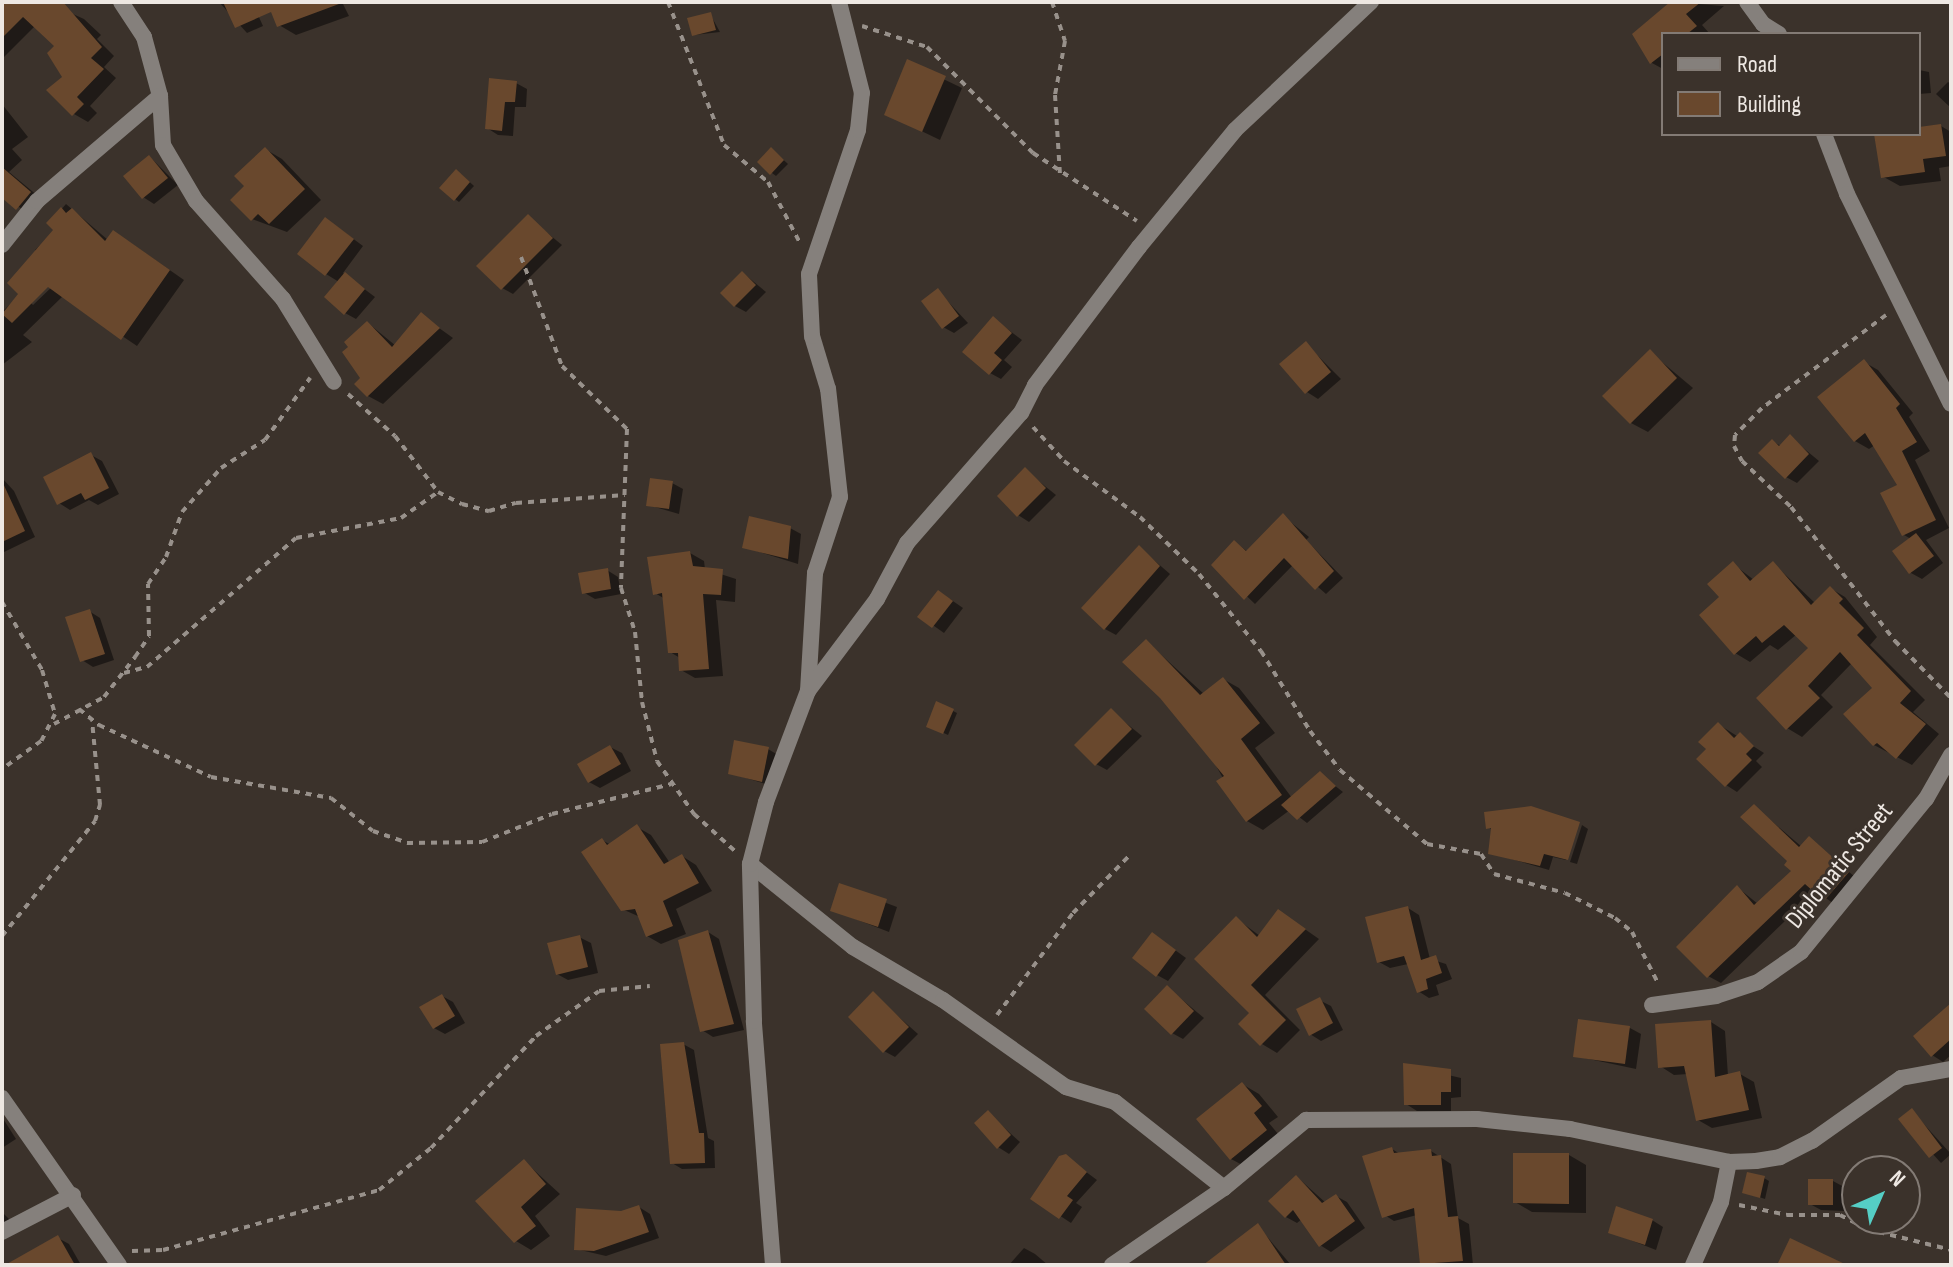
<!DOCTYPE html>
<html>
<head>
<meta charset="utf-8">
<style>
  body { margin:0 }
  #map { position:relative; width:1953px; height:1267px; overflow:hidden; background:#3b322b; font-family:"Sofia Sans Condensed",sans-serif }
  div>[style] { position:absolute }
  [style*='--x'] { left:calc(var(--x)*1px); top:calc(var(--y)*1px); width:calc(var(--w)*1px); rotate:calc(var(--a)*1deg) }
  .shadow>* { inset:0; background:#0007 }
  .building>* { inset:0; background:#69482d }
  .path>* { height:4px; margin-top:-2px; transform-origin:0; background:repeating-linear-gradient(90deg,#98918b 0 6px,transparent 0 12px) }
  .street>* { height:16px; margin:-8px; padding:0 8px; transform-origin:8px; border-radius:8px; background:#85807c }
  span { translate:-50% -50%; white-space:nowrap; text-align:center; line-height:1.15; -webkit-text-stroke:6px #3b322b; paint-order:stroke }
  .street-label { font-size:26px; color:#eee8e3 }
  .frame { position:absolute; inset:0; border:4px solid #eee8e3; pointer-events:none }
  .legend { position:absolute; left:1661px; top:32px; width:260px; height:104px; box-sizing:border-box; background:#3b322b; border:2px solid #837b75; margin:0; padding:10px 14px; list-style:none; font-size:24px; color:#eee8e3 }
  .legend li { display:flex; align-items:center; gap:16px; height:40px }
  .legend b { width:40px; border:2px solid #837b75 }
  .north { position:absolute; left:1841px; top:1155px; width:80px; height:80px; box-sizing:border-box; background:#3b322b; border:2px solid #837b75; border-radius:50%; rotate:45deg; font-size:22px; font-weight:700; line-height:32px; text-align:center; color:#eee8e3 }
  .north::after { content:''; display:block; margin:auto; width:28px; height:36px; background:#55cec5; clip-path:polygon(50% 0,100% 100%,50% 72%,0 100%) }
</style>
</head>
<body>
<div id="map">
  <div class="shadow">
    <div style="clip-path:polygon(2px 2px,46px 2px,84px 19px,101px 35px,97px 39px,114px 56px,104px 67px,116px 78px,90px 106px,97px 113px,88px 122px,74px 114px,56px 46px,35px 26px,2px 59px)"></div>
    <div style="clip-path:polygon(219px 2px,252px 2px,263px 26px,247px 33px)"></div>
    <div style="clip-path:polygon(269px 2px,342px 2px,349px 16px,296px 35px,279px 25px)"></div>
    <div style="clip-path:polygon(1672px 2px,1724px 6px,1702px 25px,1710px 34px,1663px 34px,1663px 69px,1652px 63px,1634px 35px)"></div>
    <div style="clip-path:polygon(710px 14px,720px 32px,694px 35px)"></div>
    <div style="clip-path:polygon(908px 62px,962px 88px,940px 140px,886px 114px)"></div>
    <div style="clip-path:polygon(1919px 70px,1929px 72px,1931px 93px,1919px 94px)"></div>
    <div style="clip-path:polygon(1948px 82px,1951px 84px,1951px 108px,1936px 94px)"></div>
    <div style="clip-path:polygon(516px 83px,527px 89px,526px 107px,515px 107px,513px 136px,498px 135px,487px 128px)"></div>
    <div style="clip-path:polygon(2px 104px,28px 137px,12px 149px,22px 160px,9px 172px,44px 201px,31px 216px,2px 194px)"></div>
    <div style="clip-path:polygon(1941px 126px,1951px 132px,1951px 166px,1939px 168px,1941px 181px,1900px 186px,1882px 176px,1886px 134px,1919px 134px,1919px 129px)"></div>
    <div style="clip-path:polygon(265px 149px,282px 159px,321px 200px,287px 232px,252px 219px)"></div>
    <div style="clip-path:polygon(776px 153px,788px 164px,776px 176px,772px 173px)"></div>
    <div style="clip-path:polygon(150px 157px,178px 185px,154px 204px,143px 197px)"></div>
    <div style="clip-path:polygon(461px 174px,474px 186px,459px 202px,455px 199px)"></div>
    <div style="clip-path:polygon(evenodd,66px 204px,108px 240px,128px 241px,184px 280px,137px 346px,63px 296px,23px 335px,32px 342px,2px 365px,2px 312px,21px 294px,39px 254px,35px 250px,56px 230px,49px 223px,66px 204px,54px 279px,57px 282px,33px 305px,30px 302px,54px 279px)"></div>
    <div style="clip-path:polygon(528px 217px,562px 245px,513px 294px,502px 288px)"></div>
    <div style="clip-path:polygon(336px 226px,363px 246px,343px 273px,375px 297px,356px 319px,345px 313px,339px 282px,326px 274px)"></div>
    <div style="clip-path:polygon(743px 273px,766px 292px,746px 312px,735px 306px)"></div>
    <div style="clip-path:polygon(938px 291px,968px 323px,954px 333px,943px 327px)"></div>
    <div style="clip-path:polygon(421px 315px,453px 338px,383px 404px,368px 396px,363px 378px,368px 323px,396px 346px)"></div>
    <div style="clip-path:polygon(994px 319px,1022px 340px,1004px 360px,1012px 367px,1001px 379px,990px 373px)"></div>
    <div style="clip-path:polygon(1306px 344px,1341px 379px,1318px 399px,1307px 392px)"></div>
    <div style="clip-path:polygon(1650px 352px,1693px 388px,1648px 432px,1631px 423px)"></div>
    <div style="clip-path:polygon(1864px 362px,1878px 370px,1913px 413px,1909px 417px,1930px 451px,1915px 460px,1949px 528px,1926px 540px,1943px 563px,1922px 579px,1911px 573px,1911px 539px,1904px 535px,1900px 485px,1875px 445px,1869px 449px,1855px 441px)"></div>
    <div style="clip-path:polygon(1790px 437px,1819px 461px,1797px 483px,1786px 477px,1772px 441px,1781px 446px)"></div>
    <div style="clip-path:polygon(91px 455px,102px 461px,119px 494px,98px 505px,89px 500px,70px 510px,59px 503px)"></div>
    <div style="clip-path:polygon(1025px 470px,1056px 495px,1029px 522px,1018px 515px)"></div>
    <div style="clip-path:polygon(2px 478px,14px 491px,35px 537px,2px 553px)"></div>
    <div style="clip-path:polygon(672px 483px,683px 489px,679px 514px,648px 505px)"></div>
    <div style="clip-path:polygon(1283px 516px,1309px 537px,1306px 540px,1343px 578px,1326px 594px,1293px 565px,1255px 604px,1214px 565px,1235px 542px,1248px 552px)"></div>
    <div style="clip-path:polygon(790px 528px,801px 534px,798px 564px,744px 547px)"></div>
    <div style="clip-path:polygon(1140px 548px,1170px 574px,1116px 635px,1105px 629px)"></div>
    <div style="clip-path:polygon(690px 553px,704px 561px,705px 569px,736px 579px,735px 602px,716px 600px,723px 676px,695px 678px,681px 670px,680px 658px,670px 652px,665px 599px,655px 593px)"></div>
    <div style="clip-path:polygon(1773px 563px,1815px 603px,1830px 588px,1845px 597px,1877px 637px,1870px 645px,1925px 700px,1913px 712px,1939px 734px,1912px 765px,1874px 745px,1875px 688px,1852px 663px,1821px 695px,1833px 707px,1802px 737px,1787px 728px,1811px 648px,1797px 634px,1778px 650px,1770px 645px,1750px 662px,1735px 653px,1722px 598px,1733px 564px,1754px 580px)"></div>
    <div style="clip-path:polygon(607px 570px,618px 577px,621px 594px,595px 599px,583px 592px)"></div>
    <div style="clip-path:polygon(950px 599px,963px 608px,944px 633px,920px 616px)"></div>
    <div style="clip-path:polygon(89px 611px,100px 618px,114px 660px,93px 667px,82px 660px)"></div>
    <div style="clip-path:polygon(1146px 641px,1204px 694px,1223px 679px,1239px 688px,1275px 733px,1255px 748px,1292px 798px,1320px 774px,1343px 792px,1307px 823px,1290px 810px,1263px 830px,1247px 821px)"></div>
    <div style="clip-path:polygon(953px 711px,957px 713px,948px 735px,933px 728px)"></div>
    <div style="clip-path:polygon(1111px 711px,1142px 736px,1107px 770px,1096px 764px)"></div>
    <div style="clip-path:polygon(1718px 724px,1764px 753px,1756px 761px,1762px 767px,1737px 792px,1726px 785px,1709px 749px)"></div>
    <div style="clip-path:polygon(610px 747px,622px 753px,631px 771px,600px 788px,589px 782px)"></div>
    <div style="clip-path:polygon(768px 749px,778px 755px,772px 786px,730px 773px)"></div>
    <div style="clip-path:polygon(1754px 806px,1802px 847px,1809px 839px,1860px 881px,1837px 906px,1816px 891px,1721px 983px,1708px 976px,1737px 887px,1758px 904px,1794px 871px)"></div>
    <div style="clip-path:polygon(1578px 823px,1566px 860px,1553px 857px,1549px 870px,1491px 853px,1493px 830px,1488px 827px)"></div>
    <div style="clip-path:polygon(1582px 825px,1588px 829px,1577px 864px,1570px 862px)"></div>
    <div style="clip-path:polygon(637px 827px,651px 835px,670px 863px,682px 856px,696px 865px,712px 891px,676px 909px,686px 934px,661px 944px,647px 936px,640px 917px,622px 909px,602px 840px,611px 845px)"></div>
    <div style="clip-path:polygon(841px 886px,897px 907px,889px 932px,832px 910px)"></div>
    <div style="clip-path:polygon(1408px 908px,1419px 915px,1430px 959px,1446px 964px,1452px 979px,1436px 985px,1439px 995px,1429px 998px,1418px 991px,1408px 964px,1390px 968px,1379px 962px)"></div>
    <div style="clip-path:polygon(1279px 911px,1319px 939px,1265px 995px,1300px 1030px,1277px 1053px,1262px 1044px,1252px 1013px,1237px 919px,1260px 936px)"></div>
    <div style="clip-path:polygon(708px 932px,719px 939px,744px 1030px,713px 1037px,702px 1030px)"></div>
    <div style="clip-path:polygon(1153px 934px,1186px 958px,1168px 981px,1157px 975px)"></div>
    <div style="clip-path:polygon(579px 937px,591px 943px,598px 973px,568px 980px,557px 974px)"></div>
    <div style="clip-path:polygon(1167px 987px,1204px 1018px,1183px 1039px,1172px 1033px)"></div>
    <div style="clip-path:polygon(873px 994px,918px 1034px,895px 1057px,884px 1051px)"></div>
    <div style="clip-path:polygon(442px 996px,453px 1002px,465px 1023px,445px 1034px,434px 1028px)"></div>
    <div style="clip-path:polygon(1319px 1000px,1331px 1006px,1343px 1030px,1321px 1041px,1310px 1034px)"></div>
    <div style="clip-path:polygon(1951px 1008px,1951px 1055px,1943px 1062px,1932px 1055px)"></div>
    <div style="clip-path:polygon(1711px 1022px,1725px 1031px,1728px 1076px,1740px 1074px,1754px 1082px,1762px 1118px,1712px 1128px,1698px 1120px,1688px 1074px,1674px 1075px,1660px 1066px)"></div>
    <div style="clip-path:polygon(1630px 1028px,1641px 1034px,1636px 1069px,1575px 1056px)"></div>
    <div style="clip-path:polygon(683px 1044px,694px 1050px,708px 1138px,714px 1141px,715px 1168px,682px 1169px,672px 1163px)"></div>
    <div style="clip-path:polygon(1405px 1065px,1461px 1078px,1461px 1097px,1451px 1098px,1451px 1111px,1417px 1111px,1406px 1104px)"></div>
    <div style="clip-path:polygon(1242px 1084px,1259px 1094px,1278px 1117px,1269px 1123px,1283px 1140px,1248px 1168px,1231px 1159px)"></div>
    <div style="clip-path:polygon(1912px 1111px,1951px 1154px,1941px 1163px,1901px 1119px)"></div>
    <div style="clip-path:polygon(988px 1113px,1020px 1142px,1009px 1154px,998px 1147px)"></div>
    <div style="clip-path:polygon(2px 1117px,16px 1139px,2px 1148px)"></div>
    <div style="clip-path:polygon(1392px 1149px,1400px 1154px,1431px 1151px,1451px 1164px,1458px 1218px,1469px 1224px,1473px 1265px,1424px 1265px,1417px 1215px,1394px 1221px,1383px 1214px)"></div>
    <div style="clip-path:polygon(1569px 1155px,1586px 1165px,1586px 1213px,1532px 1212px,1515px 1202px)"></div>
    <div style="clip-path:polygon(1066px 1157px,1097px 1180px,1076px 1203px,1082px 1207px,1071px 1223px,1033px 1198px)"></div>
    <div style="clip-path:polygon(524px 1161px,560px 1194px,535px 1216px,550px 1236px,531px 1250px,516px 1241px)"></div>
    <div style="clip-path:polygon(1297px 1177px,1326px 1203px,1336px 1196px,1347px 1202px,1365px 1228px,1331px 1252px,1320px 1245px,1302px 1219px,1297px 1223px,1286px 1217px)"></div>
    <div style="clip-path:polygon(1764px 1178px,1769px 1181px,1765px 1199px,1744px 1192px)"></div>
    <div style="clip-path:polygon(1833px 1181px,1844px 1187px,1844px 1211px,1821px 1210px,1810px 1204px)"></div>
    <div style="clip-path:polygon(639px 1207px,650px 1214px,659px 1238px,606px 1256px,576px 1249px,621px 1214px)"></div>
    <div style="clip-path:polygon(2px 1212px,17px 1227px,2px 1240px)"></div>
    <div style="clip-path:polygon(1652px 1220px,1663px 1227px,1656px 1250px,1610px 1232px)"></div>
    <div style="clip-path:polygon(1258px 1226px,1291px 1265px,1225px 1265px)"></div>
    <div style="clip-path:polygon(58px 1238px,69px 1244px,81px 1265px,24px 1265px)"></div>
    <div style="clip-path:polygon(1024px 1248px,1035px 1254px,1048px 1265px,1009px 1265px)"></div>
  </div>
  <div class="building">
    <div style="clip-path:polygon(2px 2px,63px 2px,102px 47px,91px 58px,104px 69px,77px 97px,84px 104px,72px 116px,46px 90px,62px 77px,47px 53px,54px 46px,23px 17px,2px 38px)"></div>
    <div style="clip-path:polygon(223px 2px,339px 2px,339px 4px,277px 27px,271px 12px,235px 28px)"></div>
    <div style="clip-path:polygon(1670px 2px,1701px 2px,1686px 14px,1697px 26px,1687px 34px,1663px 34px,1663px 54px,1650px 64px,1632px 34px)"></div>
    <div style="clip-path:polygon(711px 12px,716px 30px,692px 36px,687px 18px)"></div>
    <div style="clip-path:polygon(907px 59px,946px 76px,922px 132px,884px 115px)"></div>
    <div style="clip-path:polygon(489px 78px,517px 81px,515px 102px,505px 102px,502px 131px,485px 129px)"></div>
    <div style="clip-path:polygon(1941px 124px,1946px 156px,1923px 159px,1925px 172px,1881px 178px,1874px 134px,1919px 134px,1919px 127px)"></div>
    <div style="clip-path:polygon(265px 147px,305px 189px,269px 224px,258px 214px,251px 221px,230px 200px,244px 186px,234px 176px)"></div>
    <div style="clip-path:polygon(771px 147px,784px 160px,770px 175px,757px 162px)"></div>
    <div style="clip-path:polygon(149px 155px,168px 178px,142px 199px,123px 176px)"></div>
    <div style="clip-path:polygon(2px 167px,31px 192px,16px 210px,2px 198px)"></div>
    <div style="clip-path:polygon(456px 169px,470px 182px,454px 201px,439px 188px)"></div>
    <div style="clip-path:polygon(61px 207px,66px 213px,72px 208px,105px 241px,113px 230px,170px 270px,121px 340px,48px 287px,12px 323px,2px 314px,18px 294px,7px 283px,53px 230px,46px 223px)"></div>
    <div style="clip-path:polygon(528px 214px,553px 238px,501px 290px,476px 266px)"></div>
    <div style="clip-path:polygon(325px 217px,354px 239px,325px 276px,297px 254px)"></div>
    <div style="clip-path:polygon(742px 271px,756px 285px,734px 307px,720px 293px)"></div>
    <div style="clip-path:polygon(345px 272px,365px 289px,344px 315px,324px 297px)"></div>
    <div style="clip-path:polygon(938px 288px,959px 316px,942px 329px,921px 301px)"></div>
    <div style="clip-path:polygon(421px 312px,440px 328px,367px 397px,354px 384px,360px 378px,342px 352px,348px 347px,344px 342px,367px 321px,392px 347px)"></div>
    <div style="clip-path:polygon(993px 316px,1012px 333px,994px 353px,1002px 360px,989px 375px,962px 352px)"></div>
    <div style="clip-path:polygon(1306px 341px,1331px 372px,1305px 394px,1279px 364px)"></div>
    <div style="clip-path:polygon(1650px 349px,1677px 378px,1630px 424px,1602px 396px)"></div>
    <div style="clip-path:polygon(1864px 359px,1900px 404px,1896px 408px,1917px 442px,1902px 451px,1936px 520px,1902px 536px,1880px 493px,1897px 485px,1865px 433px,1854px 442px,1817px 397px)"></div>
    <div style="clip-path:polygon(1790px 434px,1809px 454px,1785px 479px,1758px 453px,1772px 439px,1779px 446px)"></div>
    <div style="clip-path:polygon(91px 452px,109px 488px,85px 500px,81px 493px,57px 505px,43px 477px)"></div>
    <div style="clip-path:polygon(1025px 467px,1046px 488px,1017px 517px,997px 496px)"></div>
    <div style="clip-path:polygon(650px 478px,673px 481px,669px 509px,646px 506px)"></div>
    <div style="clip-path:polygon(2px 481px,25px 531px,2px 542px)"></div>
    <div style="clip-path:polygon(1283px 513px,1334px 571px,1315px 590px,1284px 558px,1244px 600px,1211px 565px,1234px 540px,1246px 551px)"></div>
    <div style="clip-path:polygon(749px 516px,791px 526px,788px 559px,742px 548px)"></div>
    <div style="clip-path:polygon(1916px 533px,1934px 556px,1909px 574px,1892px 551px)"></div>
    <div style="clip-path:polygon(1139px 545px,1160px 566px,1104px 630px,1081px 608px)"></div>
    <div style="clip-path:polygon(690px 551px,693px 566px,723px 569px,721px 595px,703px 594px,709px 669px,679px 671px,678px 653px,668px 653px,662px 593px,653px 595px,647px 557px)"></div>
    <div style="clip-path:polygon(1733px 561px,1750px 581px,1773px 561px,1811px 605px,1830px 586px,1843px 599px,1839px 603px,1864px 628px,1857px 635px,1911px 691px,1900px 703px,1926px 724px,1896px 759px,1877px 743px,1873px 746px,1843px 714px,1872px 688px,1840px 652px,1808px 686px,1820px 698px,1786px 730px,1756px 698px,1808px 648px,1784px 625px,1762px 643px,1756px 636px,1734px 655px,1699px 615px,1719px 597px,1707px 584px)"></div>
    <div style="clip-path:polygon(608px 568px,611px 589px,582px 594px,578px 573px)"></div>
    <div style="clip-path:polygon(938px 590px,953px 601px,932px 628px,917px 617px)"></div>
    <div style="clip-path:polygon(90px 609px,105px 654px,80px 662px,65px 617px)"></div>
    <div style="clip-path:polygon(1146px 639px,1200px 695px,1223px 677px,1260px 723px,1241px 739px,1282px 795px,1246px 822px,1216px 781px,1224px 776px,1160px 698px,1122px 662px)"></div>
    <div style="clip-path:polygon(936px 701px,954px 709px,943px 734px,926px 727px)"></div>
    <div style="clip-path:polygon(1111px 708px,1132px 729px,1095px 766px,1074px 745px)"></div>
    <div style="clip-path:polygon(1718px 722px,1734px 738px,1740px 732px,1754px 746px,1746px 754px,1752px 760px,1725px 787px,1696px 759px,1706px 749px,1698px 742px)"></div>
    <div style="clip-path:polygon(734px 740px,769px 747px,762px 782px,728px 774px)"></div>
    <div style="clip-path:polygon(610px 745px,621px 764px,588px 783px,577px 764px)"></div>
    <div style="clip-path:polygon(1320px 771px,1336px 786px,1297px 820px,1281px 805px)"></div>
    <div style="clip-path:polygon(1754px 804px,1799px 847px,1809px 836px,1849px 872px,1824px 901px,1805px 884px,1707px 978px,1676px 947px,1737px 885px,1754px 905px,1791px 871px,1784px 865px,1787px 861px,1740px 817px)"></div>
    <div style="clip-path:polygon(1531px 806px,1580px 822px,1568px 860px,1544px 854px,1540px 866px,1488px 854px,1491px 828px,1486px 829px,1484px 812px)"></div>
    <div style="clip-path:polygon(637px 824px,664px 864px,682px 854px,699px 883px,663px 901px,673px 926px,646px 937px,635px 909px,621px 911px,581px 852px,602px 838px,607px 845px)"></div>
    <div style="clip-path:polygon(839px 883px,887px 899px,878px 927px,830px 911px)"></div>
    <div style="clip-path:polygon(1408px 906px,1421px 960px,1436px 955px,1442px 973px,1426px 979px,1428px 989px,1417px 993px,1404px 956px,1377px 963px,1365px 917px)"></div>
    <div style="clip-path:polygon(1278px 909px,1306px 929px,1251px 985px,1286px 1020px,1260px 1046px,1238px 1024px,1249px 1013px,1194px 959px,1236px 916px,1257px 937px)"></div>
    <div style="clip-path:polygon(708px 930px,734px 1024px,700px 1032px,678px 940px)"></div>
    <div style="clip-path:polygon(1152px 932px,1176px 950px,1156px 977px,1132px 958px)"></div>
    <div style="clip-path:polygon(580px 935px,588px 967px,556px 975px,547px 943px)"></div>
    <div style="clip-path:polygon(1167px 985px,1194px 1011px,1171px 1035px,1144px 1009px)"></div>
    <div style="clip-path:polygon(873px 991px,909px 1027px,883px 1053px,848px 1017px)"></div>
    <div style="clip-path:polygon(442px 994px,455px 1016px,433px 1029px,419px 1007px)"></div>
    <div style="clip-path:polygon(1320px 997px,1333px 1023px,1309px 1036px,1296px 1009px)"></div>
    <div style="clip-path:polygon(1951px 1003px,1951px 1039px,1931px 1057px,1913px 1036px)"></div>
    <div style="clip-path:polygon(1578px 1019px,1630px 1026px,1625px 1064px,1573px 1057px)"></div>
    <div style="clip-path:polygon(1711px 1020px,1715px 1077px,1740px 1071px,1749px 1110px,1696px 1121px,1684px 1066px,1658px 1068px,1655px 1024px)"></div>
    <div style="clip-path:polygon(684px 1042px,699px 1133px,704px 1133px,705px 1163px,670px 1164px,660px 1044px)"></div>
    <div style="clip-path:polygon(1403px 1063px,1451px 1069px,1451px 1092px,1441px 1092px,1441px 1105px,1404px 1105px)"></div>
    <div style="clip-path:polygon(1242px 1082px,1262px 1106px,1254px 1113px,1267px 1130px,1230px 1160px,1196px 1119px)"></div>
    <div style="clip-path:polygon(1912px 1108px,1942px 1148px,1929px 1158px,1898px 1119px)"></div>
    <div style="clip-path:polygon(988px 1110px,1011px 1135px,997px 1149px,974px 1123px)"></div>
    <div style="clip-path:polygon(1392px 1147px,1394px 1153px,1431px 1149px,1432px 1156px,1441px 1155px,1448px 1217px,1458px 1216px,1463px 1261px,1420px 1264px,1414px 1208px,1382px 1218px,1362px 1156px)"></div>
    <div style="clip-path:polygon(1513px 1153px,1569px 1153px,1569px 1204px,1513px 1203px)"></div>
    <div style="clip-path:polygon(1066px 1154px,1087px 1172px,1067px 1196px,1073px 1200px,1059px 1219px,1030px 1199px,1059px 1156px)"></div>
    <div style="clip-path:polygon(524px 1159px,546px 1184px,521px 1207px,536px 1226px,514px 1243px,475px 1201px)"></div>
    <div style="clip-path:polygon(1747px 1172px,1765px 1176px,1760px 1198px,1742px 1193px)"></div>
    <div style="clip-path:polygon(1296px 1175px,1322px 1203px,1336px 1194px,1355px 1221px,1319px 1247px,1293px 1210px,1285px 1218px,1268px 1201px)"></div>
    <div style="clip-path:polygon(1808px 1179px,1833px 1179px,1833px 1205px,1808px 1205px)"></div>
    <div style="clip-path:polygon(639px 1205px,649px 1232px,594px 1251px,574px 1250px,576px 1208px,621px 1211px)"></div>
    <div style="clip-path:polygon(1616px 1206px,1653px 1219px,1645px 1245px,1608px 1233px)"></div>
    <div style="clip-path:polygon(1258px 1223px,1286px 1265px,1203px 1265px)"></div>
    <div style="clip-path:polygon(58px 1235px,75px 1265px,5px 1265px)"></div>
    <div style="clip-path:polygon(1790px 1238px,1847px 1265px,1777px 1265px)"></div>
  </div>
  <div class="path">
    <div style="--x:668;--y:2;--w:154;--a:68.6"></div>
    <div style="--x:724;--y:145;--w:57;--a:40.1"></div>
    <div style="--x:768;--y:182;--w:69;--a:62.3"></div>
    <div style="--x:1052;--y:2;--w:41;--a:71.6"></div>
    <div style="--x:1065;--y:41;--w:55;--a:100.5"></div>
    <div style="--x:1055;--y:95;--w:80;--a:86.4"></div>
    <div style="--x:862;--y:26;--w:68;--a:17.9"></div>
    <div style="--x:927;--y:47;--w:150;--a:45"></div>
    <div style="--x:1033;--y:153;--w:124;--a:33.2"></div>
    <div style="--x:521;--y:257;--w:116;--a:69.4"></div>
    <div style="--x:562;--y:366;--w:91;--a:44.1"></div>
    <div style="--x:627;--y:429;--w:159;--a:92.2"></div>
    <div style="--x:621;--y:588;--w:46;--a:72.3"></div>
    <div style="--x:635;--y:632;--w:70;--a:84.3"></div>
    <div style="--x:642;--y:702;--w:61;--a:75.7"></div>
    <div style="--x:657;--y:761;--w:65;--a:55.1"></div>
    <div style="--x:694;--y:814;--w:57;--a:42.1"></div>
    <div style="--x:1886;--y:315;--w:155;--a:143.1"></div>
    <div style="--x:1762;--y:408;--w:38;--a:135"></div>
    <div style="--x:1735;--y:435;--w:11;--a:95"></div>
    <div style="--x:1734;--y:446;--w:17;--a:62"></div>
    <div style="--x:1742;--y:461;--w:67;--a:43.2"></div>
    <div style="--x:1791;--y:507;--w:170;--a:52.2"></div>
    <div style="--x:1895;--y:641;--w:80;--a:45.5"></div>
    <div style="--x:348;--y:394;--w:63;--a:41.8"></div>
    <div style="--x:395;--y:436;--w:71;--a:52.5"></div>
    <div style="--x:438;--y:492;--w:27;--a:27"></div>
    <div style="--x:462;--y:504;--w:28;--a:15"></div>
    <div style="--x:489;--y:511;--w:28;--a:-17"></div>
    <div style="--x:516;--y:503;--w:109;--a:-4.2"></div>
    <div style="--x:1033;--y:427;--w:46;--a:47.6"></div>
    <div style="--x:1064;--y:461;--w:94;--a:36.4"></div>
    <div style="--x:1140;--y:517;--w:82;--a:44"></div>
    <div style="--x:1199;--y:574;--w:99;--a:51.2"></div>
    <div style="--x:1261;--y:651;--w:94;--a:58.5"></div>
    <div style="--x:1310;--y:731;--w:49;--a:52.4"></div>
    <div style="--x:1340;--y:770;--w:114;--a:40.4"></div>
    <div style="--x:1427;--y:844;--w:55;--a:10.5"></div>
    <div style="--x:1481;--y:854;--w:24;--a:57"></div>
    <div style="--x:1494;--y:874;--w:73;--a:15"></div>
    <div style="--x:1565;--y:893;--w:56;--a:26.6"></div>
    <div style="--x:1615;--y:918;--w:22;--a:39"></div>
    <div style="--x:1632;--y:932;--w:59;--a:63"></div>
    <div style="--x:2;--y:602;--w:79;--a:59.5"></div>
    <div style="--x:42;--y:670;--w:46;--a:73.5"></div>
    <div style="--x:55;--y:714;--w:30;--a:117"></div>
    <div style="--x:41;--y:741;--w:48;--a:144.3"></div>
    <div style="--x:124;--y:673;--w:24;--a:-15"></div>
    <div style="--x:147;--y:667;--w:197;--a:-40.9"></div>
    <div style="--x:296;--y:538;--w:107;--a:-10.8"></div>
    <div style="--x:401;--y:518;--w:45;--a:-35.1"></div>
    <div style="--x:79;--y:709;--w:26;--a:39"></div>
    <div style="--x:99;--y:725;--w:123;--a:24.9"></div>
    <div style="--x:211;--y:777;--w:122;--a:9.9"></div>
    <div style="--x:331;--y:798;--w:53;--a:38.2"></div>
    <div style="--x:373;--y:831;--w:36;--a:19"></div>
    <div style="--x:407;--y:843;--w:75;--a:-0.8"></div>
    <div style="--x:482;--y:842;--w:75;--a:-21.8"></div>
    <div style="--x:552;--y:814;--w:123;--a:-14.1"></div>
    <div style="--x:54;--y:724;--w:57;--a:-28.4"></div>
    <div style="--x:104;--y:697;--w:51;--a:-52.2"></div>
    <div style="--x:135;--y:657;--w:25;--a:-56"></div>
    <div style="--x:149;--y:636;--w:52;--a:-91.1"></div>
    <div style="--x:148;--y:584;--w:32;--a:-56"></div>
    <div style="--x:166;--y:557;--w:48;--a:-70.4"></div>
    <div style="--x:182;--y:512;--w:59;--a:-48.4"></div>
    <div style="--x:221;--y:468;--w:52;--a:-32.5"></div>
    <div style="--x:265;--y:440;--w:77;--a:-54"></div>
    <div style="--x:2;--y:936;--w:148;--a:-51"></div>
    <div style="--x:95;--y:821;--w:17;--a:-73"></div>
    <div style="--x:100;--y:805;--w:84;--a:-95.4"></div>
    <div style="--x:997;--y:1015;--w:127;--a:-53.3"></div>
    <div style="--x:1073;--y:913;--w:80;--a:-45.5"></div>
    <div style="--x:1739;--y:1205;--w:49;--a:11.8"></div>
    <div style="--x:1787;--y:1215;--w:53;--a:0"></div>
    <div style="--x:1840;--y:1215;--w:30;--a:27"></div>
    <div style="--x:1867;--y:1229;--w:87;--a:14"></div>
    <div style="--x:132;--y:1251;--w:31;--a:-2"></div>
    <div style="--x:163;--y:1250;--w:224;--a:-15.5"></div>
    <div style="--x:379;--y:1190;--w:67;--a:-38.9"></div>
    <div style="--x:431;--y:1148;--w:154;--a:-46.8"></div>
    <div style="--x:536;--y:1036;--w:77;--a:-35.5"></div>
    <div style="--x:599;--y:991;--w:51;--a:-5.6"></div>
  </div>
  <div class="street">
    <div style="--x:121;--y:2;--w:42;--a:56.7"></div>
    <div style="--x:144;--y:37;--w:61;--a:74.8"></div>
    <div style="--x:160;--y:96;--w:49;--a:86.5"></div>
    <div style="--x:163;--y:145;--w:65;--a:59.5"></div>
    <div style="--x:196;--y:201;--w:131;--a:48.4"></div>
    <div style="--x:283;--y:299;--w:97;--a:58.4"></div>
    <div style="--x:1747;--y:2;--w:27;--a:54"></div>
    <div style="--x:1763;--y:24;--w:19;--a:32"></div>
    <div style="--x:1824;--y:134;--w:64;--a:69"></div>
    <div style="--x:1847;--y:194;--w:234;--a:63.7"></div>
    <div style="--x:2;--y:245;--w:56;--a:-51.5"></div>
    <div style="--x:37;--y:201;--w:162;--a:-40.5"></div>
    <div style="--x:808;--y:691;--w:118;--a:-86.6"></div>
    <div style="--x:815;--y:573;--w:80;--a:-71.8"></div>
    <div style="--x:840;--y:497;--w:109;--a:-96.3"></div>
    <div style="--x:828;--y:389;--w:55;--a:-106.8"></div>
    <div style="--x:812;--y:336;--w:62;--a:-92.8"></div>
    <div style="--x:809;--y:274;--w:152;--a:-71.2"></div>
    <div style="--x:858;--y:130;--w:37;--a:-84"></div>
    <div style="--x:862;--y:93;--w:94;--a:-104.2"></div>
    <div style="--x:750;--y:864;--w:132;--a:38.9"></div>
    <div style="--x:853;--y:947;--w:104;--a:30.5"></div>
    <div style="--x:943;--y:1000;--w:151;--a:35.3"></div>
    <div style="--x:1066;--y:1087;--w:51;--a:17"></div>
    <div style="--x:1115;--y:1102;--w:139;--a:38.3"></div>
    <div style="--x:1652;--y:1005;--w:65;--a:-8"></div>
    <div style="--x:1716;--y:996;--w:44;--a:-18.4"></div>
    <div style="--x:1758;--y:982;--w:52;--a:-34.9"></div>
    <div style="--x:1801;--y:952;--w:198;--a:-50.8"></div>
    <div style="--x:1926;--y:799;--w:51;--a:-60.4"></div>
    <div style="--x:2;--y:1098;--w:204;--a:55"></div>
    <div style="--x:2;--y:1232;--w:80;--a:-27.5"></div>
    <div style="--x:773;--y:1265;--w:245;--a:-94.5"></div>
    <div style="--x:754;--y:1021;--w:157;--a:-91.5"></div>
    <div style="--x:750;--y:864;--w:64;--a:-75.5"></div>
    <div style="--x:766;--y:802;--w:119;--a:-69.3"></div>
    <div style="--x:808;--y:691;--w:115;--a:-53.1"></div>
    <div style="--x:877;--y:599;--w:64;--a:-61.8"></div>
    <div style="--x:907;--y:543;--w:173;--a:-48.8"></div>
    <div style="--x:1021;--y:413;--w:31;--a:-63"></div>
    <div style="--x:1035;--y:385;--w:173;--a:-53"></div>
    <div style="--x:1139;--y:247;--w:151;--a:-50.6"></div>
    <div style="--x:1235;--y:130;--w:187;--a:-43.3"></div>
    <div style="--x:1112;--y:1265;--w:136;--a:-34.5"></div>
    <div style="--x:1224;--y:1188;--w:107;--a:-39.7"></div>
    <div style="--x:1306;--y:1120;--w:171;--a:-0.3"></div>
    <div style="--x:1477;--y:1119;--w:94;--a:6.1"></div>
    <div style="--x:1570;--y:1129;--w:162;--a:11.7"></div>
    <div style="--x:1729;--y:1162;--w:27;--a:-2"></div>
    <div style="--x:1756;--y:1161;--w:24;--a:-9"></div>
    <div style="--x:1780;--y:1157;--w:36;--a:-27"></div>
    <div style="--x:1812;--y:1141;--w:109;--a:-35.3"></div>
    <div style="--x:1901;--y:1078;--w:51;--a:-10.2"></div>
    <div style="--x:1693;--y:1265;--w:69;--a:-66"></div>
    <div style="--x:1721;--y:1202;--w:41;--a:-78.7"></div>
  </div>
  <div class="street-label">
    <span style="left:1840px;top:866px;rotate:-51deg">Diplomatic Street</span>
  </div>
  <div class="frame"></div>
  <ul class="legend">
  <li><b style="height:10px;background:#85807c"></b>Road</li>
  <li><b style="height:22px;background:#69482d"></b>Building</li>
  </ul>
  <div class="north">N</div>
</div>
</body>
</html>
